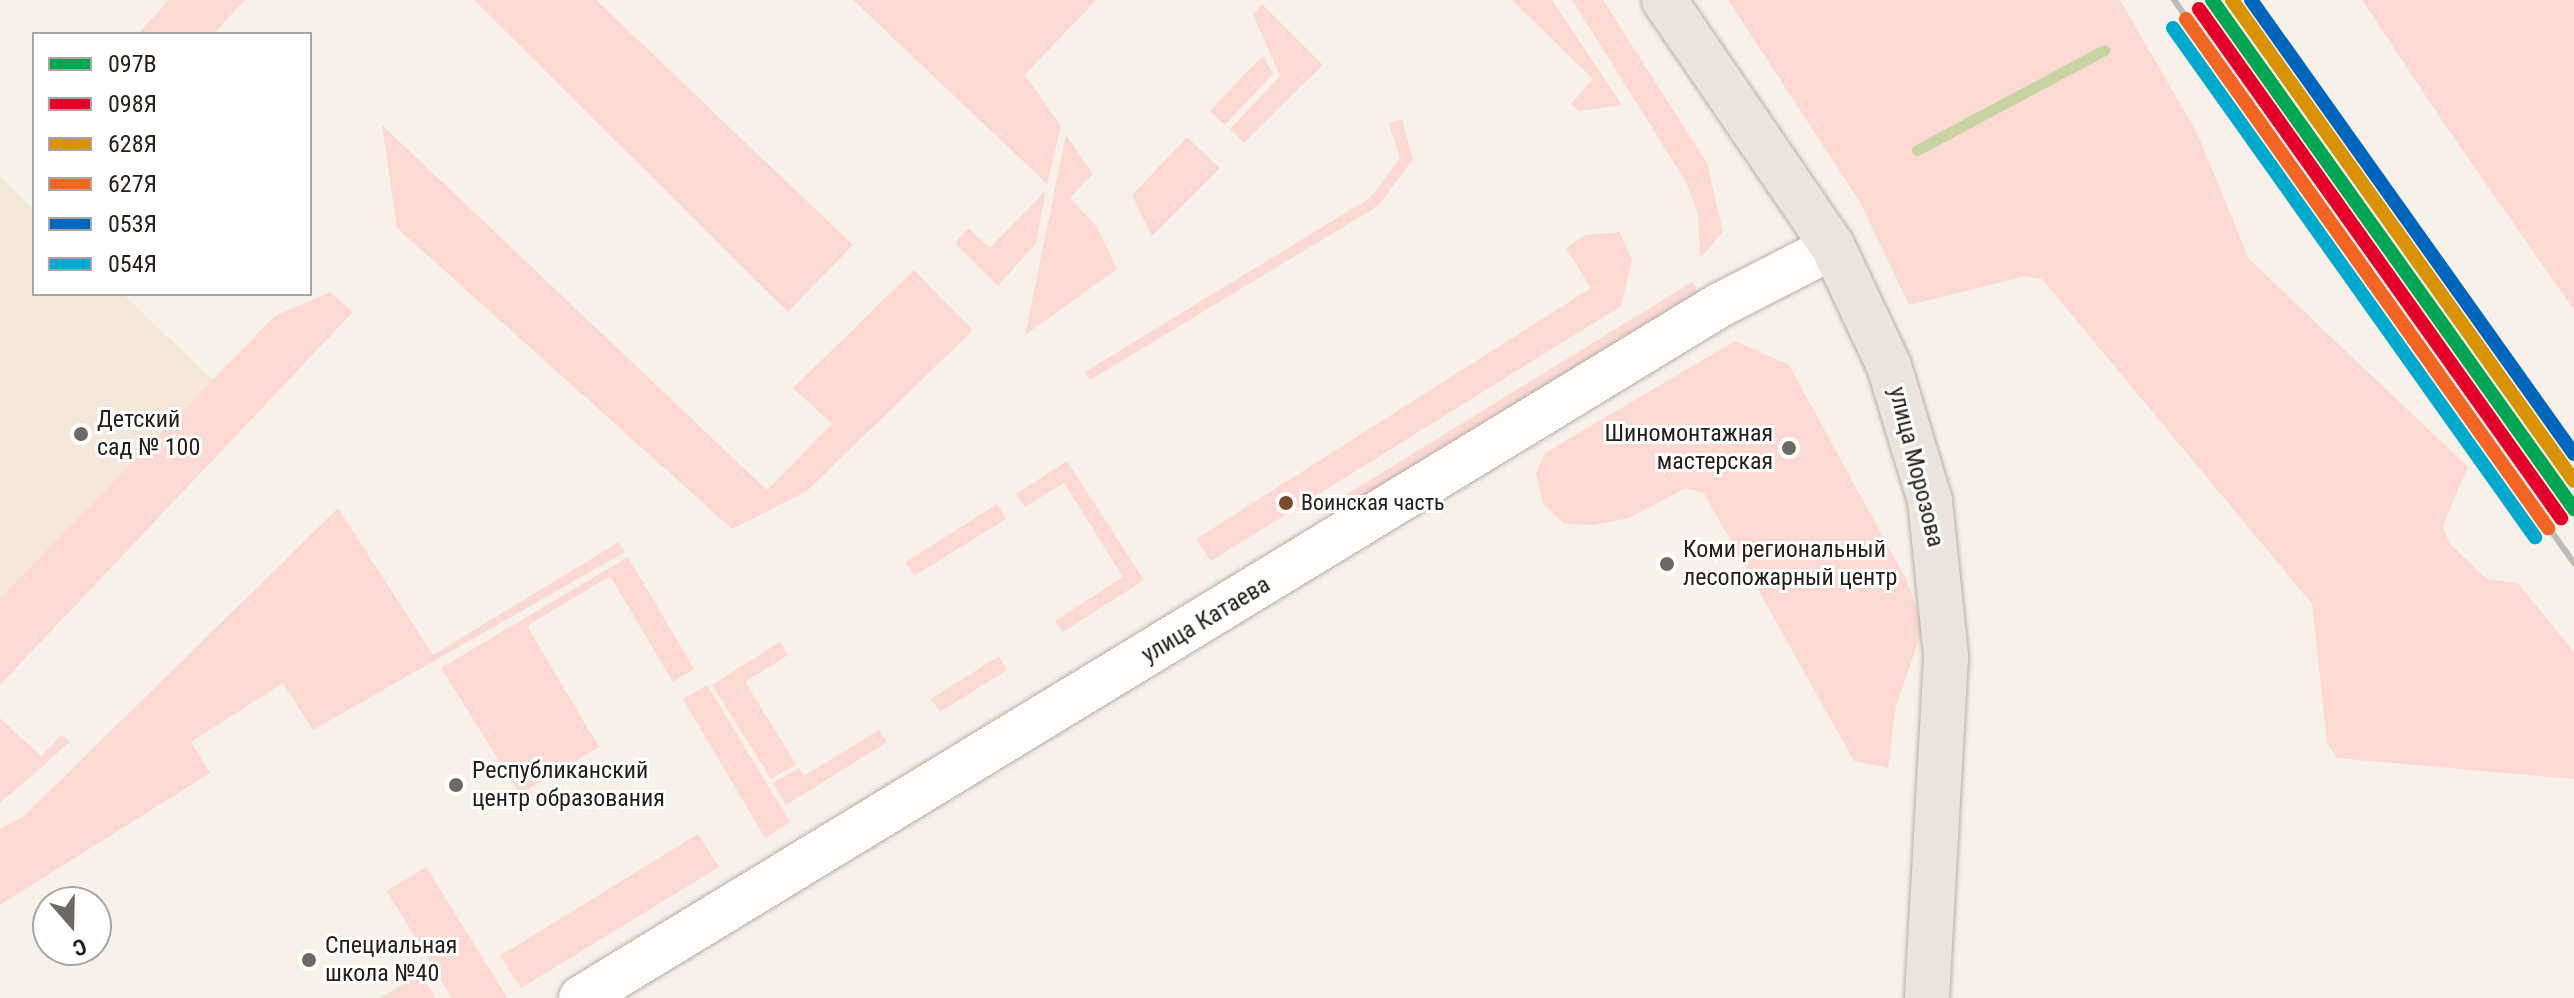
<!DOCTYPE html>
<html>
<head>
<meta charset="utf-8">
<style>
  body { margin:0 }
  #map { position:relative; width:2574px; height:998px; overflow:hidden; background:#f8f1e9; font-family:"Roboto Condensed",sans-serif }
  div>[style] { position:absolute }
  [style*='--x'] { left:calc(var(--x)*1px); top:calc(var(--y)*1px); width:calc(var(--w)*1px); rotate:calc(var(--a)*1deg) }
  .built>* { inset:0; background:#f5e8d9 }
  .green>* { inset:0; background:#fcd9d3 }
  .stream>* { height:11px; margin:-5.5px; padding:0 5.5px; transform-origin:5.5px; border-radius:5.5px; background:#c8d3a2 }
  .roads { filter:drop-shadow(0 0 2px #b3aea8) drop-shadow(0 0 2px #b3aea8) }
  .minor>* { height:44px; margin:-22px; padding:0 22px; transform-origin:22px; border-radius:22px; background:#fefdfc }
  .major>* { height:44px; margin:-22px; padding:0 22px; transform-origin:22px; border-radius:22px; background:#ebe3de }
  .rail>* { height:6px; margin:-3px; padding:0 3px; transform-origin:3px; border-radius:3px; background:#bcbbb9 }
  .rail-1>* { height:14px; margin:-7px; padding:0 7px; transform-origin:7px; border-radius:7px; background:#00a651 }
  .rail-2>* { height:14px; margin:-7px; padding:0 7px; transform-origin:7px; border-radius:7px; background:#e4002b }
  .rail-3>* { height:14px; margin:-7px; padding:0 7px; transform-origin:7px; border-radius:7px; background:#d89204 }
  .rail-4>* { height:14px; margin:-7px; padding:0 7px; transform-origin:7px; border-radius:7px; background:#f26522 }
  .rail-5>* { height:14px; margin:-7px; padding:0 7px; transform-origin:7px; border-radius:7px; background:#0065bd }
  .rail-6>* { height:14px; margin:-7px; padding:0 7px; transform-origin:7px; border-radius:7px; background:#00a9ce }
  .dots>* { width:22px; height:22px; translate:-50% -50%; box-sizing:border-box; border:4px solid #fff; border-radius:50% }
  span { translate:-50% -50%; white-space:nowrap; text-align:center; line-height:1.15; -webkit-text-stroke:6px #fff; paint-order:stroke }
  .bus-label { font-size:22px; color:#25201b }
  .left { translate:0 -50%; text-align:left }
  .poi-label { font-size:24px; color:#25201b }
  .right { translate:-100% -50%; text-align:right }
  .street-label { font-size:24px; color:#25201b }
  .legend { position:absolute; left:32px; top:32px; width:280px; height:264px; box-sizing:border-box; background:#fff; border:2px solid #a8a6a4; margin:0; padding:10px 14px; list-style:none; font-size:24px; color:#25201b }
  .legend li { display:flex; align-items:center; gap:16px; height:40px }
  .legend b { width:40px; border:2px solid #a8a6a4 }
  .north { position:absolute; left:32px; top:886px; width:80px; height:80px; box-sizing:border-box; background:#fff; border:2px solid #a8a6a4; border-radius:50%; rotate:160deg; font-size:22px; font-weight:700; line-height:32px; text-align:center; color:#25201b }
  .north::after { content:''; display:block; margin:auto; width:28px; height:36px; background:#6f6963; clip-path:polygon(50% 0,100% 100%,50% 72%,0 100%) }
</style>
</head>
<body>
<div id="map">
  <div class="built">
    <div style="clip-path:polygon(0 176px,34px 209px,34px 294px,123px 294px,214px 381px,0 598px)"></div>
  </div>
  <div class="green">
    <div style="clip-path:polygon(169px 0,245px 0,213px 34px,138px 34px)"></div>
    <div style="clip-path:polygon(474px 0,596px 0,853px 245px,788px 312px)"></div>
    <div style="clip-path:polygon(853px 0,1096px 0,1025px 75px,1061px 126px,1047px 184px)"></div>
    <div style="clip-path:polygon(1512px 0,1552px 0,1622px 105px,1579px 111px,1571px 104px,1593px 79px)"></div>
    <div style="clip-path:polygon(1572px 0,1603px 0,1707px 163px,1723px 232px,1700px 258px,1698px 214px,1686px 182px)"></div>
    <div style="clip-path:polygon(1728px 0,2120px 0,2197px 133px,2249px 259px,2468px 467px,2443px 525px,2449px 543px,2487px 579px,2518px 583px,2574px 652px,2574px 779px,2337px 758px,2327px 743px,2312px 604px,2042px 279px,2025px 276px,1909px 305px,1860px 202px)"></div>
    <div style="clip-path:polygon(2362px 0,2574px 0,2574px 310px,2447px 128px)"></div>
    <div style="clip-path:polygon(1262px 4px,1323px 65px,1244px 143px,1230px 129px,1280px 76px,1253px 14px)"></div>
    <div style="clip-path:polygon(1263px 55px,1273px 74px,1225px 125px,1210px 111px)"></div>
    <div style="clip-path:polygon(1402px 119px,1413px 159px,1378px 206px,1090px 380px,1085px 372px,1370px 198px,1400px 158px,1389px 124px)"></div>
    <div style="clip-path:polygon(382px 125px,767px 490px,832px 424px,793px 388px,914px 270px,973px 330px,807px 491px,732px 529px,397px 228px)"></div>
    <div style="clip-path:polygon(1066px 135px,1093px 174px,1070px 198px,1096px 226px,1117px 269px,1025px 335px)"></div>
    <div style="clip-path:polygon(1187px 137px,1220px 168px,1152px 236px,1132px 195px)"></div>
    <div style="clip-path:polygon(1046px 190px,1036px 243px,998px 286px,955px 243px,968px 228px,990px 248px)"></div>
    <div style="clip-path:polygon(1619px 232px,1632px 259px,1621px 306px,1211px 561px,1196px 539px,1591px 288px,1566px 248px,1586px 235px)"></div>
    <div style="clip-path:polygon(1692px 282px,1704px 302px,1349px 519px,1336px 501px)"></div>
    <div style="clip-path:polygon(330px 292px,353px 312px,0 685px,0 598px,275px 316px)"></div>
    <div style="clip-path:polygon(1735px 341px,1789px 365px,1907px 581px,1923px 628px,1896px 706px,1888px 768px,1854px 761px,1704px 493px,1686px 488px,1629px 518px,1594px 525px,1565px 524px,1543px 504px,1536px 473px,1545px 453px)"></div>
    <div style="clip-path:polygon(1067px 461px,1144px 580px,1063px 632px,1055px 621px,1123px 577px,1064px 483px,1025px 507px,1016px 494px)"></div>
    <div style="clip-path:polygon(997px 504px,1006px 519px,914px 576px,906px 562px)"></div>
    <div style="clip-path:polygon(338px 508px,433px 655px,619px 542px,625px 552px,313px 730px,283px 683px,191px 742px,210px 773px,0 905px,0 829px,24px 816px)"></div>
    <div style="clip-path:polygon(628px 557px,694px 669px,673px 682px,610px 576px,527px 626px,599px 747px,520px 794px,441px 668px)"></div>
    <div style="clip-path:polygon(780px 642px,788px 655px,745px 682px,796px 764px,771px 779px,712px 685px)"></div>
    <div style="clip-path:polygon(999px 656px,1007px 670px,940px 712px,931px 699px)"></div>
    <div style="clip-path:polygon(707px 685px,790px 822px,765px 838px,683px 699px)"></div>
    <div style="clip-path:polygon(0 718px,41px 756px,61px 735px,70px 742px,0 803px)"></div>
    <div style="clip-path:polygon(879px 730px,887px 742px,786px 805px,773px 783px,799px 768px,804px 776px)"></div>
    <div style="clip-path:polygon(698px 834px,719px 867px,521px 988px,500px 956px)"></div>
    <div style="clip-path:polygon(426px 867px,507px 997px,504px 998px,452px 998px,387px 891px)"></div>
    <div style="clip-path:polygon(421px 974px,436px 998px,380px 998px)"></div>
  </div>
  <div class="stream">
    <div style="--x:1917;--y:150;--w:212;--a:-28.1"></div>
  </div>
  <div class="roads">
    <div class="minor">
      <div style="--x:581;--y:998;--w:1333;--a:-31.32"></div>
      <div style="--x:1720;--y:305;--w:127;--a:-27.2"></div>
    </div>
    <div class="major">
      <div style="--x:1664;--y:0;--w:299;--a:55.6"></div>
      <div style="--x:1833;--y:247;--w:132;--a:64.8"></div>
      <div style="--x:1889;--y:366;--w:141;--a:73.1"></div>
      <div style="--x:1930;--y:501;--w:157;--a:84.1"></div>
      <div style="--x:1946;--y:657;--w:342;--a:93.2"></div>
    </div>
  </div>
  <div class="rail">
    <div style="--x:2174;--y:0;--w:691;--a:54.61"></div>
  </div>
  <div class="rail-1">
    <div style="--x:2212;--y:0;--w:625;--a:54.58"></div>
  </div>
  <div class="rail-2">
    <div style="--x:2199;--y:9;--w:625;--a:54.58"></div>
  </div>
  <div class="rail-3">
    <div style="--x:2232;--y:0;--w:590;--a:54.59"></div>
  </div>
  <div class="rail-4">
    <div style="--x:2186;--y:19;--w:625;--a:54.58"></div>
  </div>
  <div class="rail-5">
    <div style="--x:2251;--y:0;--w:557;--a:54.57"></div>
  </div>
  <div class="rail-6">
    <div style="--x:2173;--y:28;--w:625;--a:54.58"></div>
  </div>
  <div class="dots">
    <div style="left:81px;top:434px;background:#6f6963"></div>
    <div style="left:1789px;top:448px;background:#6f6963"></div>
    <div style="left:1286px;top:503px;background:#7a4b2a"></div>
    <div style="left:1667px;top:564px;background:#6f6963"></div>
    <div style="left:456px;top:785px;background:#6f6963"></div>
    <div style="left:309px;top:960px;background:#6f6963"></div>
  </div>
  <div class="bus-label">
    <span class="left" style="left:1301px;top:503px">Воинская часть</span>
  </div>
  <div class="poi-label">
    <span class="left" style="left:97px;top:434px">Детский<br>сад № 100</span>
    <span class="right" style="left:1773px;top:448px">Шиномонтажная<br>мастерская</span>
    <span class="left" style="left:1683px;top:564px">Коми региональный<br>лесопожарный центр</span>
    <span class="left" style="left:472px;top:785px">Республиканский<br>центр образования</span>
    <span class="left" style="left:325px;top:960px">Специальная<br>школа №40</span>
  </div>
  <div class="street-label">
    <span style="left:1916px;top:467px;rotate:76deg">улица Морозова</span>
    <span style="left:1206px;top:620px;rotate:-31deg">улица Катаева</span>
  </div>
  <ul class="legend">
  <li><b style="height:10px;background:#00a651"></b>097В</li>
  <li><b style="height:10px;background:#e4002b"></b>098Я</li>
  <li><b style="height:10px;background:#d89204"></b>628Я</li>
  <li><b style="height:10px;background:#f26522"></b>627Я</li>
  <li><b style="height:10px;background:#0065bd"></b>053Я</li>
  <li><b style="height:10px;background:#00a9ce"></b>054Я</li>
  </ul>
  <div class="north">С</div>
</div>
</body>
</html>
